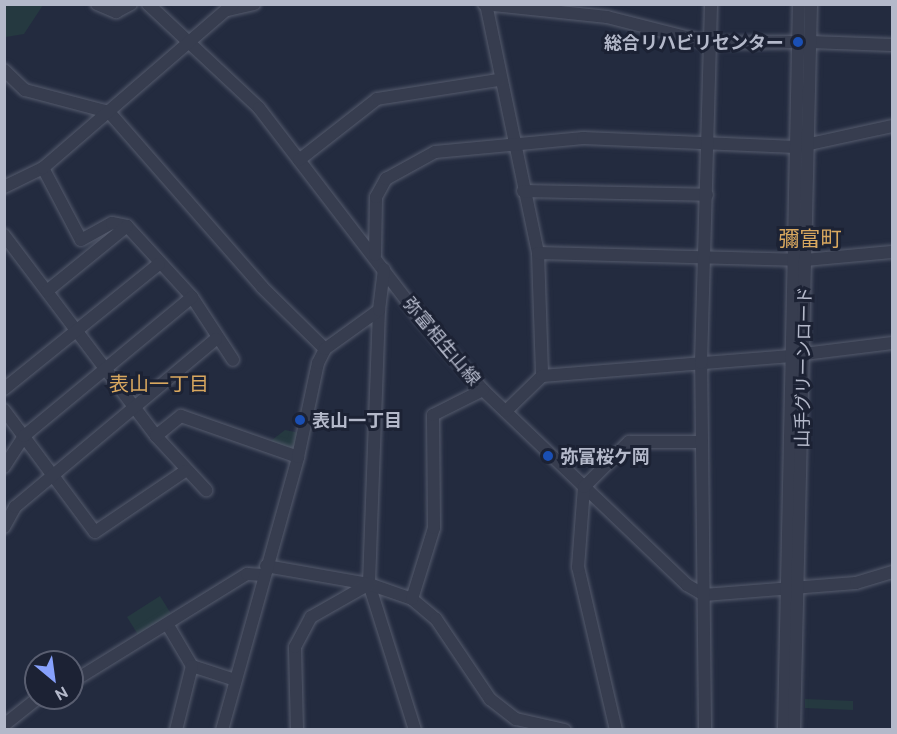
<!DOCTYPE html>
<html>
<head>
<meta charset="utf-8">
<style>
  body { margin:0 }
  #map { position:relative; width:897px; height:734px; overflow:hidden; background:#232b3f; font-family:Ubuntu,"Noto Sans JP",sans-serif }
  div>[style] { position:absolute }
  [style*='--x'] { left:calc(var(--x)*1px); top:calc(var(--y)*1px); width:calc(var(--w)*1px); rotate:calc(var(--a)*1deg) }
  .green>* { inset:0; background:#253940 }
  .roads { filter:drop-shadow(0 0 2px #555b6d) drop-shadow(0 0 2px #555b6d) }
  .minor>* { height:12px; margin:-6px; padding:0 6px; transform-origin:6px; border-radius:6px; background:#373d4f }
  .dots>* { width:16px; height:16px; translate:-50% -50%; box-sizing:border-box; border:3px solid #1c2234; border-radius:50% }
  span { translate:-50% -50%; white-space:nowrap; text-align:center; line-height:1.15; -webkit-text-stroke:6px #1c2234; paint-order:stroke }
  .poi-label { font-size:18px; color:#b4b9ca; font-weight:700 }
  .right { translate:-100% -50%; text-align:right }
  .left { translate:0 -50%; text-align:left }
  .street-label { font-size:18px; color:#b4b9ca }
  .neighbourhood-label { font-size:20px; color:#d9a85f }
  .quarter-label { font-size:21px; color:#d9a85f }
  .frame { position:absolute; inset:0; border:6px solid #b4b9ca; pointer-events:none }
  .north { position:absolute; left:24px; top:650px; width:60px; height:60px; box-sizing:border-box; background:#1c2234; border:2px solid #595e70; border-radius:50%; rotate:151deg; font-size:16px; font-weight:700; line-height:24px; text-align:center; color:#b4b9ca }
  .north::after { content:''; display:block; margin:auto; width:21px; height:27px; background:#87a1fc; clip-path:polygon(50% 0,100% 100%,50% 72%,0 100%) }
</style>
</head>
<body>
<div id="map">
  <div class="green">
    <div style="clip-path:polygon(4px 5px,5px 4px,43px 5px,24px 34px,6px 37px)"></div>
    <div style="clip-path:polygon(285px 430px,300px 433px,295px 453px,268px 443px)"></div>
    <div style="clip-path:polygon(160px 596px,173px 617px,140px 638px,127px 617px)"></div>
    <div style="clip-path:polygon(805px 699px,853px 701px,853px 710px,805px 708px)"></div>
  </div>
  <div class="roads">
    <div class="minor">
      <div style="--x:97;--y:4;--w:21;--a:23"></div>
      <div style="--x:116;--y:12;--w:17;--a:-28"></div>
      <div style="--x:148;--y:4;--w:152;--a:43.1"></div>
      <div style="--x:259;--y:108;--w:265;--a:52.5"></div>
      <div style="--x:420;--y:318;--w:96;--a:48.8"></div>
      <div style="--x:483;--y:390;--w:282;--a:43.7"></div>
      <div style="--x:687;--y:585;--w:20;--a:30"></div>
      <div style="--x:704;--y:595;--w:152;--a:-4.5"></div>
      <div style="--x:856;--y:583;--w:38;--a:-17"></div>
      <div style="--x:484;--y:4;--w:124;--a:6"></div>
      <div style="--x:607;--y:17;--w:105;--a:14.3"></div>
      <div style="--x:709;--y:43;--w:89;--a:-0.6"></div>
      <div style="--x:486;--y:4;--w:254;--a:78.2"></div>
      <div style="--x:538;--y:253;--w:123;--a:88.1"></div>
      <div style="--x:228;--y:10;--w:27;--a:-13"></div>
      <div style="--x:810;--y:42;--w:82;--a:2.1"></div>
      <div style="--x:4;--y:70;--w:29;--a:44"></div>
      <div style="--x:25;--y:90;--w:87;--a:14.7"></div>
      <div style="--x:109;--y:112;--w:232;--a:48.8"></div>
      <div style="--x:262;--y:287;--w:88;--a:44.5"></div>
      <div style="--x:299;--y:160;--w:99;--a:-38"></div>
      <div style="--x:377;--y:99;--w:123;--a:-8.9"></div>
      <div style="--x:43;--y:168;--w:81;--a:62.2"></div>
      <div style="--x:81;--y:240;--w:35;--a:-29"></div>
      <div style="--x:112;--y:223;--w:15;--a:11"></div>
      <div style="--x:127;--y:226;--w:96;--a:47.5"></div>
      <div style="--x:192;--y:297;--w:75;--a:56.9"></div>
      <div style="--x:4;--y:187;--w:43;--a:-26"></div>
      <div style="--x:43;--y:168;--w:251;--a:-40.8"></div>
      <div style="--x:523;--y:191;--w:184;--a:1.2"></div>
      <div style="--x:4;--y:235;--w:252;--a:52.9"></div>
      <div style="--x:156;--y:436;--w:74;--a:47.2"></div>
      <div style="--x:538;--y:253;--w:267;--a:1.5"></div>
      <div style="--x:805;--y:260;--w:87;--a:-5.3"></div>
      <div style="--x:375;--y:255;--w:58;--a:-89"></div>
      <div style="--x:376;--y:197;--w:21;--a:-61"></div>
      <div style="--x:386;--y:179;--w:56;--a:-28.9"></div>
      <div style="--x:435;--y:152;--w:149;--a:-5.4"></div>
      <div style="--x:583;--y:138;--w:213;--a:2.4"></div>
      <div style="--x:796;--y:147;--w:98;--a:-12.3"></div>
      <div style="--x:47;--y:291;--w:103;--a:-39.1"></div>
      <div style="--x:379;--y:310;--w:274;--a:92.1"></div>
      <div style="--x:369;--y:584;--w:153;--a:72.5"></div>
      <div style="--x:804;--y:354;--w:89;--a:-7.1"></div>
      <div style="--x:4;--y:389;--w:199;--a:-38.9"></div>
      <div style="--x:4;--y:410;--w:152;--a:53.3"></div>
      <div style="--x:95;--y:532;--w:109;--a:-34.1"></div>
      <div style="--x:506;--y:411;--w:50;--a:-44.2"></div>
      <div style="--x:542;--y:376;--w:250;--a:-4.6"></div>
      <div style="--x:156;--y:436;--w:32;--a:-39"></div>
      <div style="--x:181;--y:416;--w:124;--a:19.3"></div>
      <div style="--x:4;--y:467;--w:37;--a:-57"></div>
      <div style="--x:24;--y:436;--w:218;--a:-39.6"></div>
      <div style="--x:4;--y:527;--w:23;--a:-61"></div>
      <div style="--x:15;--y:507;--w:262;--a:-39.9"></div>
      <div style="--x:266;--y:566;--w:105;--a:9.9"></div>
      <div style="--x:369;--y:584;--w:46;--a:19.2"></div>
      <div style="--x:412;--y:599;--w:31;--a:40"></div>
      <div style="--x:436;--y:619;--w:97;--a:56"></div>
      <div style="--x:490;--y:699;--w:33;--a:38"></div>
      <div style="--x:516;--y:719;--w:50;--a:12.7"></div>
      <div style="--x:412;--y:599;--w:74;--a:-72.8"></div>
      <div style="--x:434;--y:528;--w:113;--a:-90.5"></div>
      <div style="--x:433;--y:415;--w:56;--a:-26.6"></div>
      <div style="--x:169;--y:627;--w:45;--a:59.5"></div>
      <div style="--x:192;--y:666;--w:45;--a:18"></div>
      <div style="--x:72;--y:682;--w:206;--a:-31.7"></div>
      <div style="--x:247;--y:574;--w:17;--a:3"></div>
      <div style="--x:4;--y:725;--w:43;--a:-38.5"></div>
      <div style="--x:176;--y:730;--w:66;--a:-76"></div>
      <div style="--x:222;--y:730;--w:283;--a:-74.4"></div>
      <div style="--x:298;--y:457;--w:96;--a:-78"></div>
      <div style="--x:318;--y:363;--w:16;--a:-63"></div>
      <div style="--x:325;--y:349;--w:67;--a:-35.8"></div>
      <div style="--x:379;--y:310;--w:41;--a:-83"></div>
      <div style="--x:297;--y:730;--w:83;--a:-91.4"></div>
      <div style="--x:295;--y:647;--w:34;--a:-62"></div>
      <div style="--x:311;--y:617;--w:67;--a:-29.6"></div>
      <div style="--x:616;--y:730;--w:167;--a:-103.1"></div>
      <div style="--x:578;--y:567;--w:80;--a:-85.7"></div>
      <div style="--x:584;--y:487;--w:64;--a:-45"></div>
      <div style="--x:629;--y:442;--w:73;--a:0"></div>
      <div style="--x:705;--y:730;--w:367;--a:-90.6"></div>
      <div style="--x:701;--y:363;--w:359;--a:-88.4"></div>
      <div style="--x:784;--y:730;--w:726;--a:-88.82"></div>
      <div style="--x:794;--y:730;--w:726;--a:-88.66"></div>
    </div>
  </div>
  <div class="dots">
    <div style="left:798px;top:42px;background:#1a4fb4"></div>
    <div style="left:300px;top:420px;background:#1a4fb4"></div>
    <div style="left:548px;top:456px;background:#1a4fb4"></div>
  </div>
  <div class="poi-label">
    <span class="right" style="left:784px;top:42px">総合リハビリセンター</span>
    <span class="left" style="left:312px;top:420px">表山一丁目</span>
    <span class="left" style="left:560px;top:456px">弥富桜ケ岡</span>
  </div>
  <div class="street-label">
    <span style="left:442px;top:341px;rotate:50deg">弥富相生山線</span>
    <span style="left:803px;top:367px;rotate:-89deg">山手グリーンロード</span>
  </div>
  <div class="neighbourhood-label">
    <span style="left:159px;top:383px">表山一丁目</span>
  </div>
  <div class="quarter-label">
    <span style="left:810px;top:238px">彌富町</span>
  </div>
  <div class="frame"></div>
  <div class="north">N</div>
</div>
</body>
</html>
